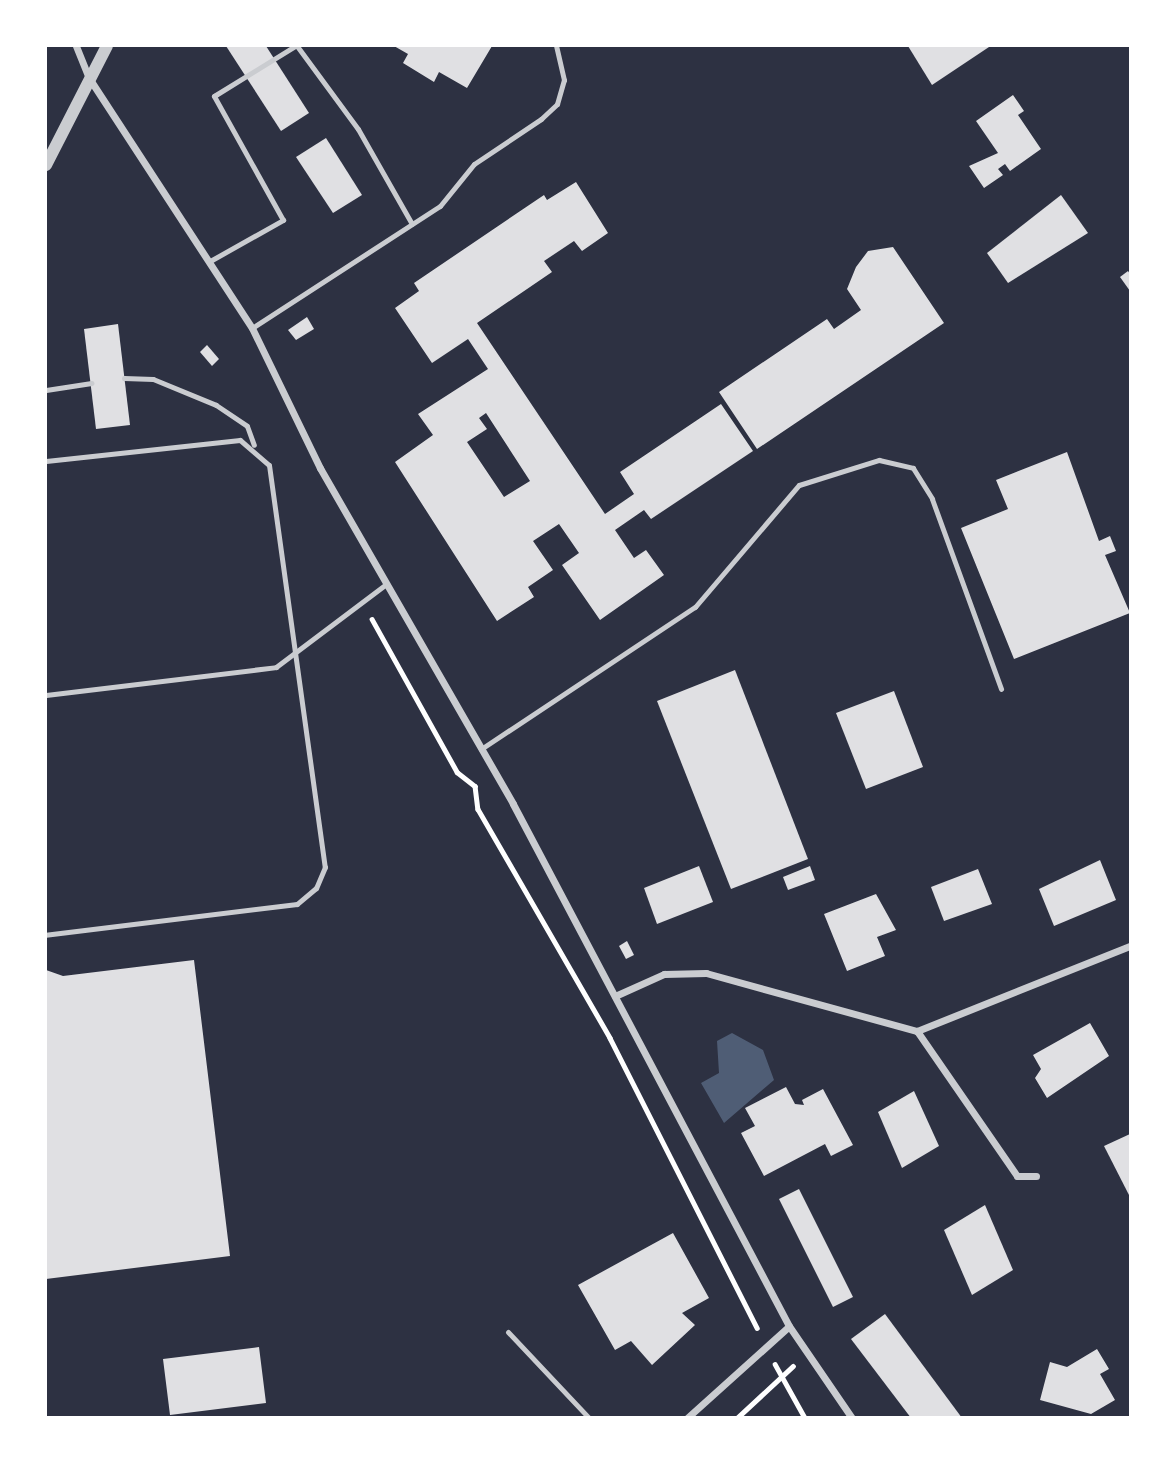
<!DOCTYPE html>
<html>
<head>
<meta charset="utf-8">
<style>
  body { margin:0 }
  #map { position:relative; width:1176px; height:1463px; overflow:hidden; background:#2d3142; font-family:"Archivo Narrow",sans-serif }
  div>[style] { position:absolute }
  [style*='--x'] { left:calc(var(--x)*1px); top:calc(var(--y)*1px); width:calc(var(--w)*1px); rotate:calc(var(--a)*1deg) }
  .water>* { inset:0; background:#4f5d75 }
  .building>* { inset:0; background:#e0e0e3 }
  .path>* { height:4.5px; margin:-2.25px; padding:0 2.25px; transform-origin:2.25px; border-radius:2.25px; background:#fff }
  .service>* { height:5px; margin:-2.5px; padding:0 2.5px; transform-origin:2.5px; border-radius:2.5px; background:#caccd0 }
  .minor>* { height:7px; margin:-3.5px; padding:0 3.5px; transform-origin:3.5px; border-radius:3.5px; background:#caccd0 }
  .tertiary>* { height:12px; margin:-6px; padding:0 6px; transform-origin:6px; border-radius:6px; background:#caccd0 }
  span { translate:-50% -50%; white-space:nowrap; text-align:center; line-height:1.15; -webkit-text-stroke:7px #fff; paint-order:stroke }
  .frame { position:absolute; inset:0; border:47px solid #fff; pointer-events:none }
</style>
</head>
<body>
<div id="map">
  <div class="water">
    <div style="clip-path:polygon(732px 1033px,763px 1050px,774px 1080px,724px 1123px,701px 1083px,719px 1073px,717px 1041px)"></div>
  </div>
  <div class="building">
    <div style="clip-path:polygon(226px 46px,266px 46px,309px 113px,281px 131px)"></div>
    <div style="clip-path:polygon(394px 46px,492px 46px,467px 88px,439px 72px,434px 82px,403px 63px,408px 54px)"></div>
    <div style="clip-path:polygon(908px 46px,988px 46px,989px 47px,932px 85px)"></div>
    <div style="clip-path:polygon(1013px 95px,1024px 111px,1018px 115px,1041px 149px,1010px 171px,1005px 164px,998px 169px,1003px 175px,984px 188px,969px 166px,998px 153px,976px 121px)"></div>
    <div style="clip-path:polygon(326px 138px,362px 195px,333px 213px,296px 157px)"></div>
    <div style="clip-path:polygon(evenodd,576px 182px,608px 233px,582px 251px,574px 241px,544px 261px,552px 272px,477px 323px,605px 514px,634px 494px,620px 472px,721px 404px,753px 451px,651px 519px,644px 510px,615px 530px,634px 558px,646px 550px,664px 575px,600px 620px,562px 565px,579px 553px,559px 524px,533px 541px,553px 570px,528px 587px,534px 597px,497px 621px,395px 462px,433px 435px,418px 414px,488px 369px,468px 339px,432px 363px,395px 308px,419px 291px,414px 283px,544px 195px,547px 200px,576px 182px,486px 413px,530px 481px,504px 497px,467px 442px,487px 429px,479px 418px,486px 413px)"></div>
    <div style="clip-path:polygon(1061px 195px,1088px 233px,1008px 283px,987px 253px)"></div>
    <div style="clip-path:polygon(893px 247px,944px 323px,757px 449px,719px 392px,827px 319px,834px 329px,861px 310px,847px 289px,856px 267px,868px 251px)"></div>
    <div style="clip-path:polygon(1128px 271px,1130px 274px,1130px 291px,1120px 277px)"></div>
    <div style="clip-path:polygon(307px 317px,314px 329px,296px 340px,288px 330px)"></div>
    <div style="clip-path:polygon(118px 324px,130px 425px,96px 429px,84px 329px)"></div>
    <div style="clip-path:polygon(207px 345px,219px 359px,212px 366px,200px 352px)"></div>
    <div style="clip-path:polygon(1067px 452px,1099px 541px,1110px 536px,1116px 551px,1105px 555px,1130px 613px,1014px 659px,961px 528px,1008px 509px,996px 480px)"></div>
    <div style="clip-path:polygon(735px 670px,808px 859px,731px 889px,657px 701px)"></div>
    <div style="clip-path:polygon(894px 691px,923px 767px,866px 789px,836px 713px)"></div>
    <div style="clip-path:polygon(1100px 860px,1116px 900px,1054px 926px,1039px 889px)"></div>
    <div style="clip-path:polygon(699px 866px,713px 902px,657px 924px,644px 888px)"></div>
    <div style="clip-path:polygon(810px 866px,815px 880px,788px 890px,783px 877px)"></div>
    <div style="clip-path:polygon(978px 869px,992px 904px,944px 921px,931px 887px)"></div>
    <div style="clip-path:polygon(876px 894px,896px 930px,877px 937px,885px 956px,847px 971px,824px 914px)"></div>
    <div style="clip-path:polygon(627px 941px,634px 955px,626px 959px,619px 946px)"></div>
    <div style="clip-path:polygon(194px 960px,230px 1256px,46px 1279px,46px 970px,63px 976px)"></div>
    <div style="clip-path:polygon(1090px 1023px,1109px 1056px,1047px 1098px,1035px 1078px,1041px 1069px,1033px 1055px)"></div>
    <div style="clip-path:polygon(786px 1087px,795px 1104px,804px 1105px,802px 1100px,823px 1089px,853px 1145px,831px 1156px,825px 1144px,764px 1176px,741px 1133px,755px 1126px,745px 1108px)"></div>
    <div style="clip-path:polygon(914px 1091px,939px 1146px,902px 1168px,878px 1112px)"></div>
    <div style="clip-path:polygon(1130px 1134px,1130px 1197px,1104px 1146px)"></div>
    <div style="clip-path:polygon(799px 1189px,853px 1297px,833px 1307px,779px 1199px)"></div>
    <div style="clip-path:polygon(985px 1205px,1013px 1270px,972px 1295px,944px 1230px)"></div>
    <div style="clip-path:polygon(673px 1233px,709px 1298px,682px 1313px,695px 1325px,652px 1365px,631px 1341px,615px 1350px,578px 1285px)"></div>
    <div style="clip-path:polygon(885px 1314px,962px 1418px,911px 1418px,851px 1339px)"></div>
    <div style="clip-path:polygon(259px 1347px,266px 1403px,170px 1415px,163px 1359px)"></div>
    <div style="clip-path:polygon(1097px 1349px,1109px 1369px,1100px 1374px,1115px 1400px,1091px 1414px,1040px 1400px,1050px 1362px,1067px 1367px)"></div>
  </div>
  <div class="path">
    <div style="--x:372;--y:619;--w:175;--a:60.9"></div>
    <div style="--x:457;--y:772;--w:23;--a:38"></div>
    <div style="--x:475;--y:786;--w:23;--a:83"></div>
    <div style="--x:478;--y:809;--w:264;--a:60"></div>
    <div style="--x:610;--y:1038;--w:325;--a:63.1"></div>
    <div style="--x:775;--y:1364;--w:62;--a:60.9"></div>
    <div style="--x:737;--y:1418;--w:76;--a:-42.9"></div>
  </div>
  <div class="service">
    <div style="--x:297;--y:46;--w:103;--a:53.7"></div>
    <div style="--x:358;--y:129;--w:109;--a:60.4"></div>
    <div style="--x:210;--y:261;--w:84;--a:-29.3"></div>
    <div style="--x:283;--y:220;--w:142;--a:-119.1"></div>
    <div style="--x:214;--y:96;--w:95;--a:-31.7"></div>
    <div style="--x:252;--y:328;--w:224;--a:-33"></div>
    <div style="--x:440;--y:206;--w:54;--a:-51"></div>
    <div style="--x:474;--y:164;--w:81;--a:-33.9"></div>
    <div style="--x:541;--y:119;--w:22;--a:-43"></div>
    <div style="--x:557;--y:104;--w:25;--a:-74"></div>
    <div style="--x:564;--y:80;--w:35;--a:-103"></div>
    <div style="--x:124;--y:378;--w:29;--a:2"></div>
    <div style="--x:153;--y:379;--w:68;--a:22.4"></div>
    <div style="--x:216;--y:405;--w:37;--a:34"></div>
    <div style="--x:247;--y:426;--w:20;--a:70"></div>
    <div style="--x:46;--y:390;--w:46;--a:-8.8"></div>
    <div style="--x:46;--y:461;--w:195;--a:-6.2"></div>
    <div style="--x:240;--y:440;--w:38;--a:41"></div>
    <div style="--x:269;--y:465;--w:406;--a:82.1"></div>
    <div style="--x:325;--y:867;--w:23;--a:113"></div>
    <div style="--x:316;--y:888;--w:25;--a:140"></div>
    <div style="--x:297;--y:904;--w:253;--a:173"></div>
    <div style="--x:46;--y:695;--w:232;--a:-6.9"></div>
    <div style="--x:276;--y:667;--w:138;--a:-37"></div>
    <div style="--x:481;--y:749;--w:257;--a:-33.6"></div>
    <div style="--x:695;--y:607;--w:160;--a:-49.6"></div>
    <div style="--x:799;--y:485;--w:84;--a:-17.4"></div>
    <div style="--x:879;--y:460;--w:35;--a:13"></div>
    <div style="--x:913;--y:468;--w:36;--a:58"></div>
    <div style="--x:932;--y:499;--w:202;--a:70"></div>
    <div style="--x:508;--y:1332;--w:118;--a:46.7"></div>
  </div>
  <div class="minor">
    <div style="--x:76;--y:46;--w:35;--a:68"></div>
    <div style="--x:89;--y:78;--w:298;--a:56.9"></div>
    <div style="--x:252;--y:328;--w:156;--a:64.1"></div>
    <div style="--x:320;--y:468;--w:387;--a:60.1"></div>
    <div style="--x:513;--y:804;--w:590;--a:62.13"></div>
    <div style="--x:789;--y:1326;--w:112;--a:55.6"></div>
    <div style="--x:615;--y:996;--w:54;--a:-24.2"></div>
    <div style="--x:664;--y:974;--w:42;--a:-1.4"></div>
    <div style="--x:706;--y:973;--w:219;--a:15.4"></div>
    <div style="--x:917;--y:1031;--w:229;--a:-21.8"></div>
    <div style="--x:917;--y:1031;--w:176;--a:55.4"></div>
    <div style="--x:1017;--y:1176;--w:19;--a:0"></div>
    <div style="--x:687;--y:1418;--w:137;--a:-42"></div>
  </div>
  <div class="tertiary">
    <div style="--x:46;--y:165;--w:134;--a:-62.9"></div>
  </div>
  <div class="frame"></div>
</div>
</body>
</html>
